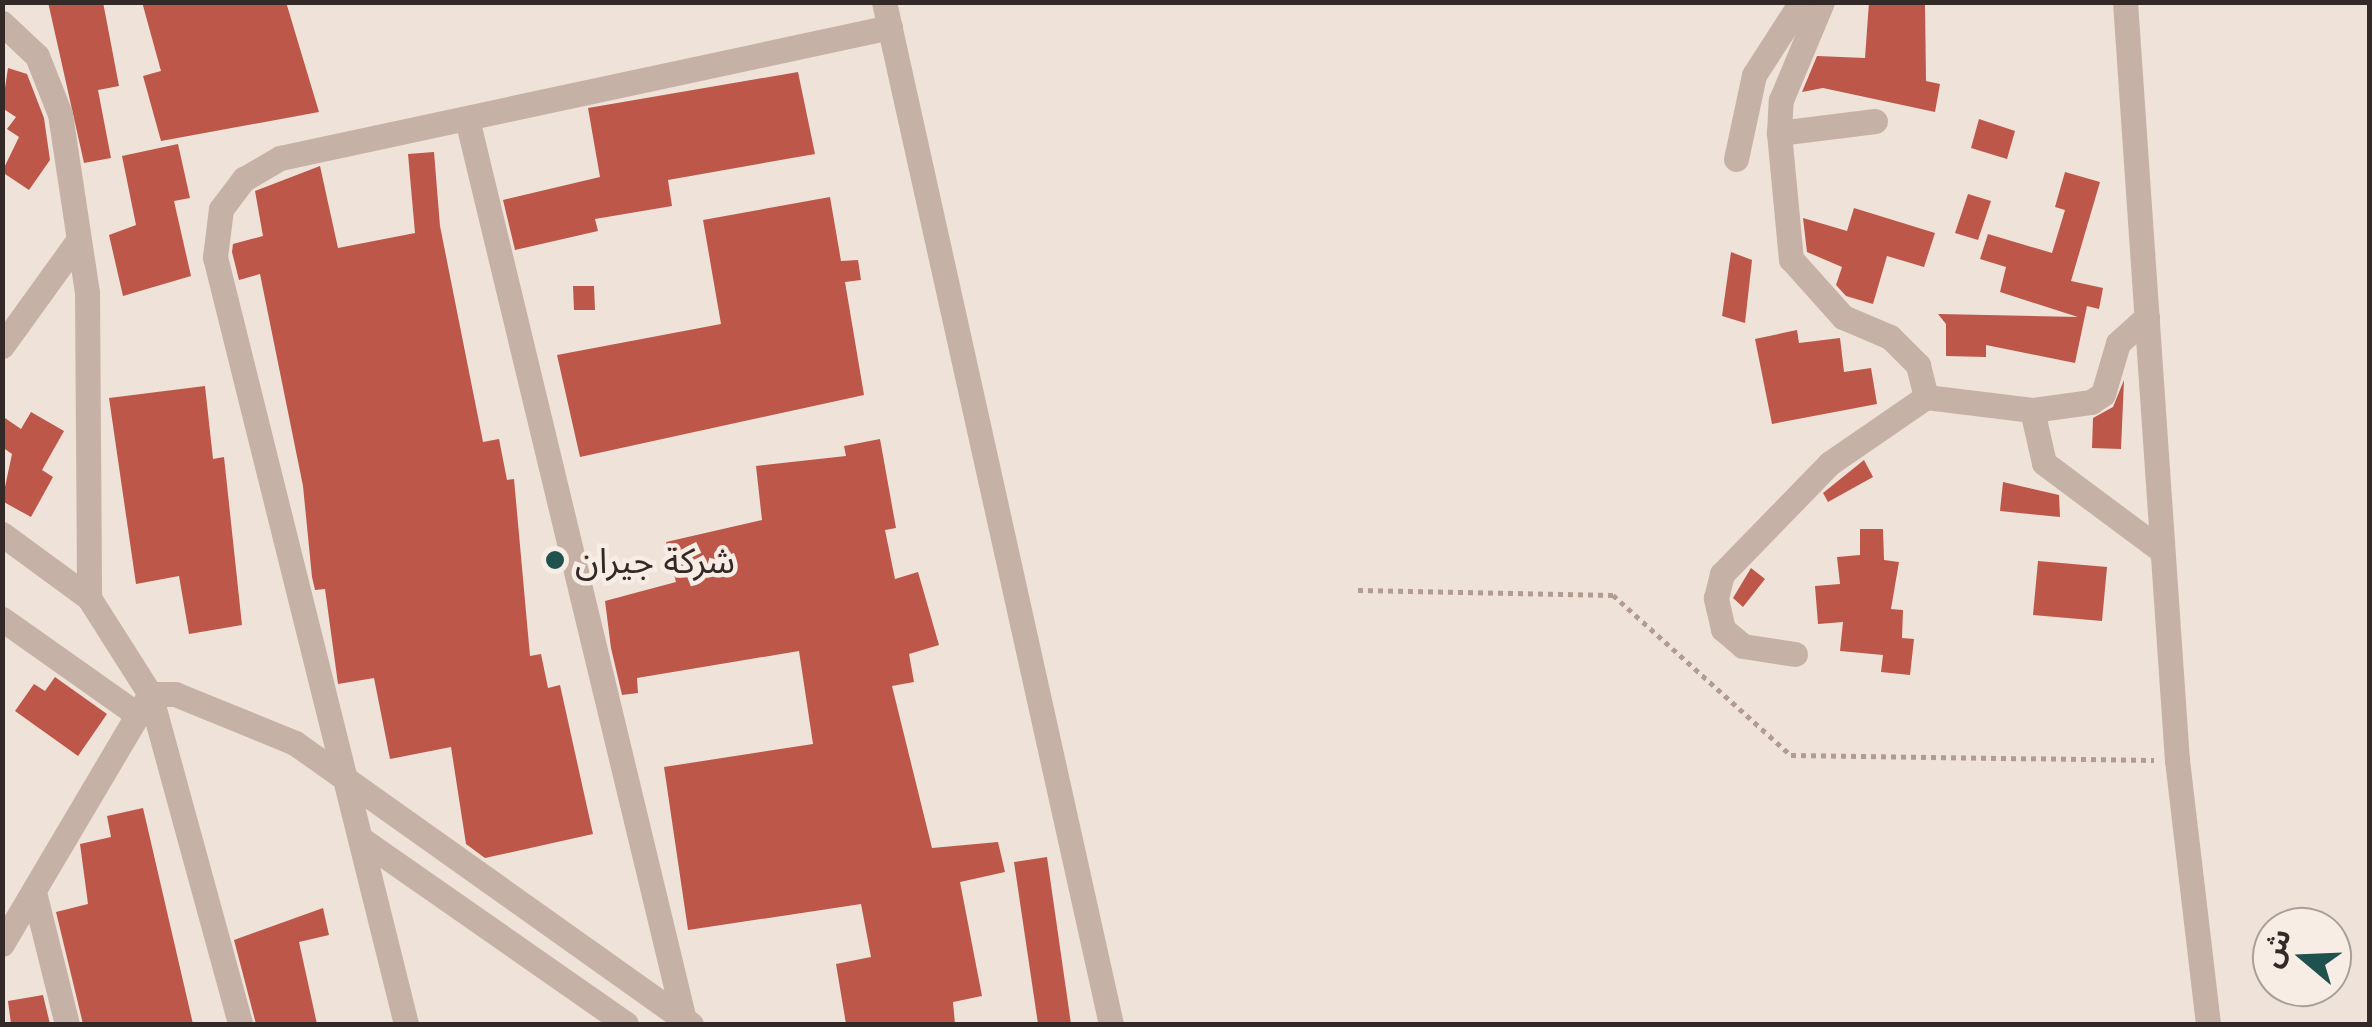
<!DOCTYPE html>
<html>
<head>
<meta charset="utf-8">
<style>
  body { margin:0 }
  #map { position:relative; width:2372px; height:1027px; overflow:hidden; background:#efe2d9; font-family:Quicksand,"Noto Sans Arabic",sans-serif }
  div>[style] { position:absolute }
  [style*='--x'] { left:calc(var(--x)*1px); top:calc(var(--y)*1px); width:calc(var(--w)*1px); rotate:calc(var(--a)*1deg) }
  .building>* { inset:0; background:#bd5749 }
  .path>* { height:5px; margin-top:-2.5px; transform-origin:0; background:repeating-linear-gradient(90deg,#b29b91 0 5px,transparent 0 10px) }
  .minor>* { height:25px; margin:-12.5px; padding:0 12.5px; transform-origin:12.5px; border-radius:12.5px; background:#c6b1a6 }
  .dots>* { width:28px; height:28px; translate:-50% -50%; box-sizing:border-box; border:5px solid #f7ede5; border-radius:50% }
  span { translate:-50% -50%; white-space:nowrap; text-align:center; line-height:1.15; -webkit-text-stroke:9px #f7ede5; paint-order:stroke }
  .poi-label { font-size:35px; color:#332927 }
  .left { translate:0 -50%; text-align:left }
  .frame { position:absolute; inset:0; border:5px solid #332927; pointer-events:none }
  .north { position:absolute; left:2252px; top:907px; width:100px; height:100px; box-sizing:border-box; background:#f7ede5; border:2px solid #a99f99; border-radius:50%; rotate:289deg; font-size:28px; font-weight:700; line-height:40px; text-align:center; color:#332927 }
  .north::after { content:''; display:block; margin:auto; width:35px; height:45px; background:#1f514e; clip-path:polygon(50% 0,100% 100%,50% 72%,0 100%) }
</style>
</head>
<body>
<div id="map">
  <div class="building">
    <div style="clip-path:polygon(48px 2px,103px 2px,119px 86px,98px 90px,111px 158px,84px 163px)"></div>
    <div style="clip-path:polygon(142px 2px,286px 2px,319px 112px,161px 141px,143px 76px,161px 71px)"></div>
    <div style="clip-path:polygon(1869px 2px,1925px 4px,1926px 81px,1940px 84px,1935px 112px,1823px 88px,1802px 92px,1817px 56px,1865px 58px)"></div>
    <div style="clip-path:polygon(8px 68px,27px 74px,44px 118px,50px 160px,29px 190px,2px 172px,19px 137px,7px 129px,16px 117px,2px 108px)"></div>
    <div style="clip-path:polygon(798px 72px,815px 154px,668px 180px,672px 206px,595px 219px,598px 231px,515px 250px,503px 200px,600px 177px,588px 108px)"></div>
    <div style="clip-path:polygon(1979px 119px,2015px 131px,2007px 159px,1971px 148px)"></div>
    <div style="clip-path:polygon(178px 144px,190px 198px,174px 201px,191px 276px,123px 296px,109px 235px,136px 225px,122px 156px)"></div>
    <div style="clip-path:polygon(434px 152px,440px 226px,483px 442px,499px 439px,507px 480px,514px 479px,530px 656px,541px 654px,548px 688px,560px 685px,593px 834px,485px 858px,466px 844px,451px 747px,390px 759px,374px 678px,338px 684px,325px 589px,315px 590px,312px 577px,303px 486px,260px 274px,239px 280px,232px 252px,233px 244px,263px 236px,255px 191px,320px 166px,338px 248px,415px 233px,408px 154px)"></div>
    <div style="clip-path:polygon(2065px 172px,2100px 182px,2071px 281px,2103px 288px,2099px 309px,2087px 306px,2075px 363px,1986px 345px,1986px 357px,1946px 356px,1946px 324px,1938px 314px,2078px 317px,2000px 292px,2006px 267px,1980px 259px,1988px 234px,2052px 253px,2065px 210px,2055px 207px)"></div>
    <div style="clip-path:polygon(1968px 194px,1991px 201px,1978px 240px,1955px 233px)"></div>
    <div style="clip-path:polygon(830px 197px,841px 261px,858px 260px,861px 280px,845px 282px,864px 395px,580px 457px,557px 355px,721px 324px,703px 220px)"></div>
    <div style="clip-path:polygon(1854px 208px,1935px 233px,1924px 267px,1887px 256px,1873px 304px,1846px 296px,1836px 285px,1842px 267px,1807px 252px,1803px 218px,1847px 231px)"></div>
    <div style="clip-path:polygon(1731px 252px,1752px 260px,1745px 323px,1722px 316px)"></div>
    <div style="clip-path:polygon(573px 286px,594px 286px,595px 310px,574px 310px)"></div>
    <div style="clip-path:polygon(1797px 330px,1799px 343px,1840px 338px,1844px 372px,1871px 368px,1877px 404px,1772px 424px,1755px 339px)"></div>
    <div style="clip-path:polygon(2124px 380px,2121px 449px,2092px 448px,2093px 418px,2113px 407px)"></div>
    <div style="clip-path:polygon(205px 386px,213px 459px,224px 457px,242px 625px,189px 634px,179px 576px,136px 584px,109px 398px)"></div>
    <div style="clip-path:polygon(31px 412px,64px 431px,42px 470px,53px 477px,31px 517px,2px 501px,12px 454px,2px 447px,2px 416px,21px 429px)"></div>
    <div style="clip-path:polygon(880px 439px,896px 528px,885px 530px,895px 579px,918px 572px,939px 645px,909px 654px,914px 682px,892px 686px,932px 848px,998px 842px,1005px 872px,960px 882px,982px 996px,953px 1002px,955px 1024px,846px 1024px,836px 964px,871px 957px,861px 904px,688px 930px,664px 767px,813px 744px,799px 651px,637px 678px,638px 693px,622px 695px,611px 648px,605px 601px,676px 582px,666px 542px,762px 520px,756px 466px,846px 456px,844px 446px)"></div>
    <div style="clip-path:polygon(1864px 460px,1873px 477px,1828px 502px,1823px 493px)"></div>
    <div style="clip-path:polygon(2003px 482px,2059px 495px,2060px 517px,2000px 511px)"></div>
    <div style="clip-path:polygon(1860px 529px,1883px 529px,1884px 560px,1899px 562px,1891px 609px,1903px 610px,1902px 638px,1914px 639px,1910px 675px,1881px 672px,1883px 655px,1840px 651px,1843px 622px,1818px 624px,1815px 586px,1840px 584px,1837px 557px,1860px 555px)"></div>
    <div style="clip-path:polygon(2038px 561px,2107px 567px,2102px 621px,2033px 615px)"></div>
    <div style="clip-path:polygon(1751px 568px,1765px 579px,1743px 607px,1733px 598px)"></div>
    <div style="clip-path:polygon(55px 677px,107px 714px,78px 756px,15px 711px,34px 684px,45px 691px)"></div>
    <div style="clip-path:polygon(143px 808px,193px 1024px,83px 1024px,56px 912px,88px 904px,80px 844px,111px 837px,107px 816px)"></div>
    <div style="clip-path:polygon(1047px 857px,1071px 1024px,1038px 1024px,1014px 862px)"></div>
    <div style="clip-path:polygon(323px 908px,329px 935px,299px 942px,317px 1024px,256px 1024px,234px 940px)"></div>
    <div style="clip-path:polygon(43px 995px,50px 1024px,11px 1024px,8px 1001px)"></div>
  </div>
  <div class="path">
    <div style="--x:1358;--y:590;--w:255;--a:1.1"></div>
    <div style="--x:1613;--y:595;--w:239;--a:42"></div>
    <div style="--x:1791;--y:755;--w:363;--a:0.8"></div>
  </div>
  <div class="minor">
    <div style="--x:884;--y:2;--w:1047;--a:77.48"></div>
    <div style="--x:2125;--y:2;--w:760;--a:86.08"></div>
    <div style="--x:2177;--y:760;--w:266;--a:83.3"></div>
    <div style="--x:2;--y:23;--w:48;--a:43.3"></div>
    <div style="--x:37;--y:56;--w:62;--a:68.4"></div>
    <div style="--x:60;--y:114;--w:181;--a:81.4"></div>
    <div style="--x:87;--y:293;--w:305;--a:89.6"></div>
    <div style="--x:1875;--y:121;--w:97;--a:172.9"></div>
    <div style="--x:1779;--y:133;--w:127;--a:84.6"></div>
    <div style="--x:1791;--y:259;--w:78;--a:48.1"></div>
    <div style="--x:1843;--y:317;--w:51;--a:23.1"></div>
    <div style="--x:1890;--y:337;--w:40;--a:45"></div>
    <div style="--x:1918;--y:365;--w:33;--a:76"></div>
    <div style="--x:468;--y:123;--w:927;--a:76.46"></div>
    <div style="--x:1779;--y:133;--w:33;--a:-87"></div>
    <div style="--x:1781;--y:100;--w:106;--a:-67.3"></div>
    <div style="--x:1736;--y:159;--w:86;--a:-77.9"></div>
    <div style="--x:1754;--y:75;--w:87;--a:-57.2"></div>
    <div style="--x:2;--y:346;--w:128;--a:-54.2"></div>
    <div style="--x:2032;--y:410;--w:54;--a:77.2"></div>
    <div style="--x:2044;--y:463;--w:147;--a:36.7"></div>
    <div style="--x:2;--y:534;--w:108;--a:36.3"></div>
    <div style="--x:89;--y:598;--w:114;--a:57.6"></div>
    <div style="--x:150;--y:694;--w:342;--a:74.7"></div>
    <div style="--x:2;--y:619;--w:166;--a:35.2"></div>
    <div style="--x:1795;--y:654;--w:53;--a:-171.3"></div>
    <div style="--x:1743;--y:646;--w:26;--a:-140"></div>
    <div style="--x:1723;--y:629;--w:32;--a:-103"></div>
    <div style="--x:1716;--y:598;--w:25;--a:-76"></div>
    <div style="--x:1722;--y:574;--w:155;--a:-45.8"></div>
    <div style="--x:1830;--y:463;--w:116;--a:-34.5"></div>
    <div style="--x:1926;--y:397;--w:107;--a:7"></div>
    <div style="--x:2032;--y:410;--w:60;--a:-7.7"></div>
    <div style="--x:2091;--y:402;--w:14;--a:-34"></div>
    <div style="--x:2103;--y:394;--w:53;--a:-73.6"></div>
    <div style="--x:2118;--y:343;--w:39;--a:-42"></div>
    <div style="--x:150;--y:694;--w:25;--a:0"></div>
    <div style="--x:175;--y:694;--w:130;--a:22.2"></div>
    <div style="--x:295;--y:743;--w:486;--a:35.4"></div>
    <div style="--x:361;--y:839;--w:323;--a:34.9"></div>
    <div style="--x:34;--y:892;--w:136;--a:76"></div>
    <div style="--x:2;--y:944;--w:291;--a:-59.4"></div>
    <div style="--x:406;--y:1024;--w:790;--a:-103.98"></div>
    <div style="--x:215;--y:257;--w:48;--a:-82.9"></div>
    <div style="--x:221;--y:209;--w:38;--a:-53"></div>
    <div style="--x:244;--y:179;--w:42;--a:-30.3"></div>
    <div style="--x:280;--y:158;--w:624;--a:-12.12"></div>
  </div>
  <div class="dots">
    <div style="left:555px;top:560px;background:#1f514e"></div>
  </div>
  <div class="poi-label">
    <span class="left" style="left:575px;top:560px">شركة جيران</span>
  </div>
  <div class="frame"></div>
  <div class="north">ش</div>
</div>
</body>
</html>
